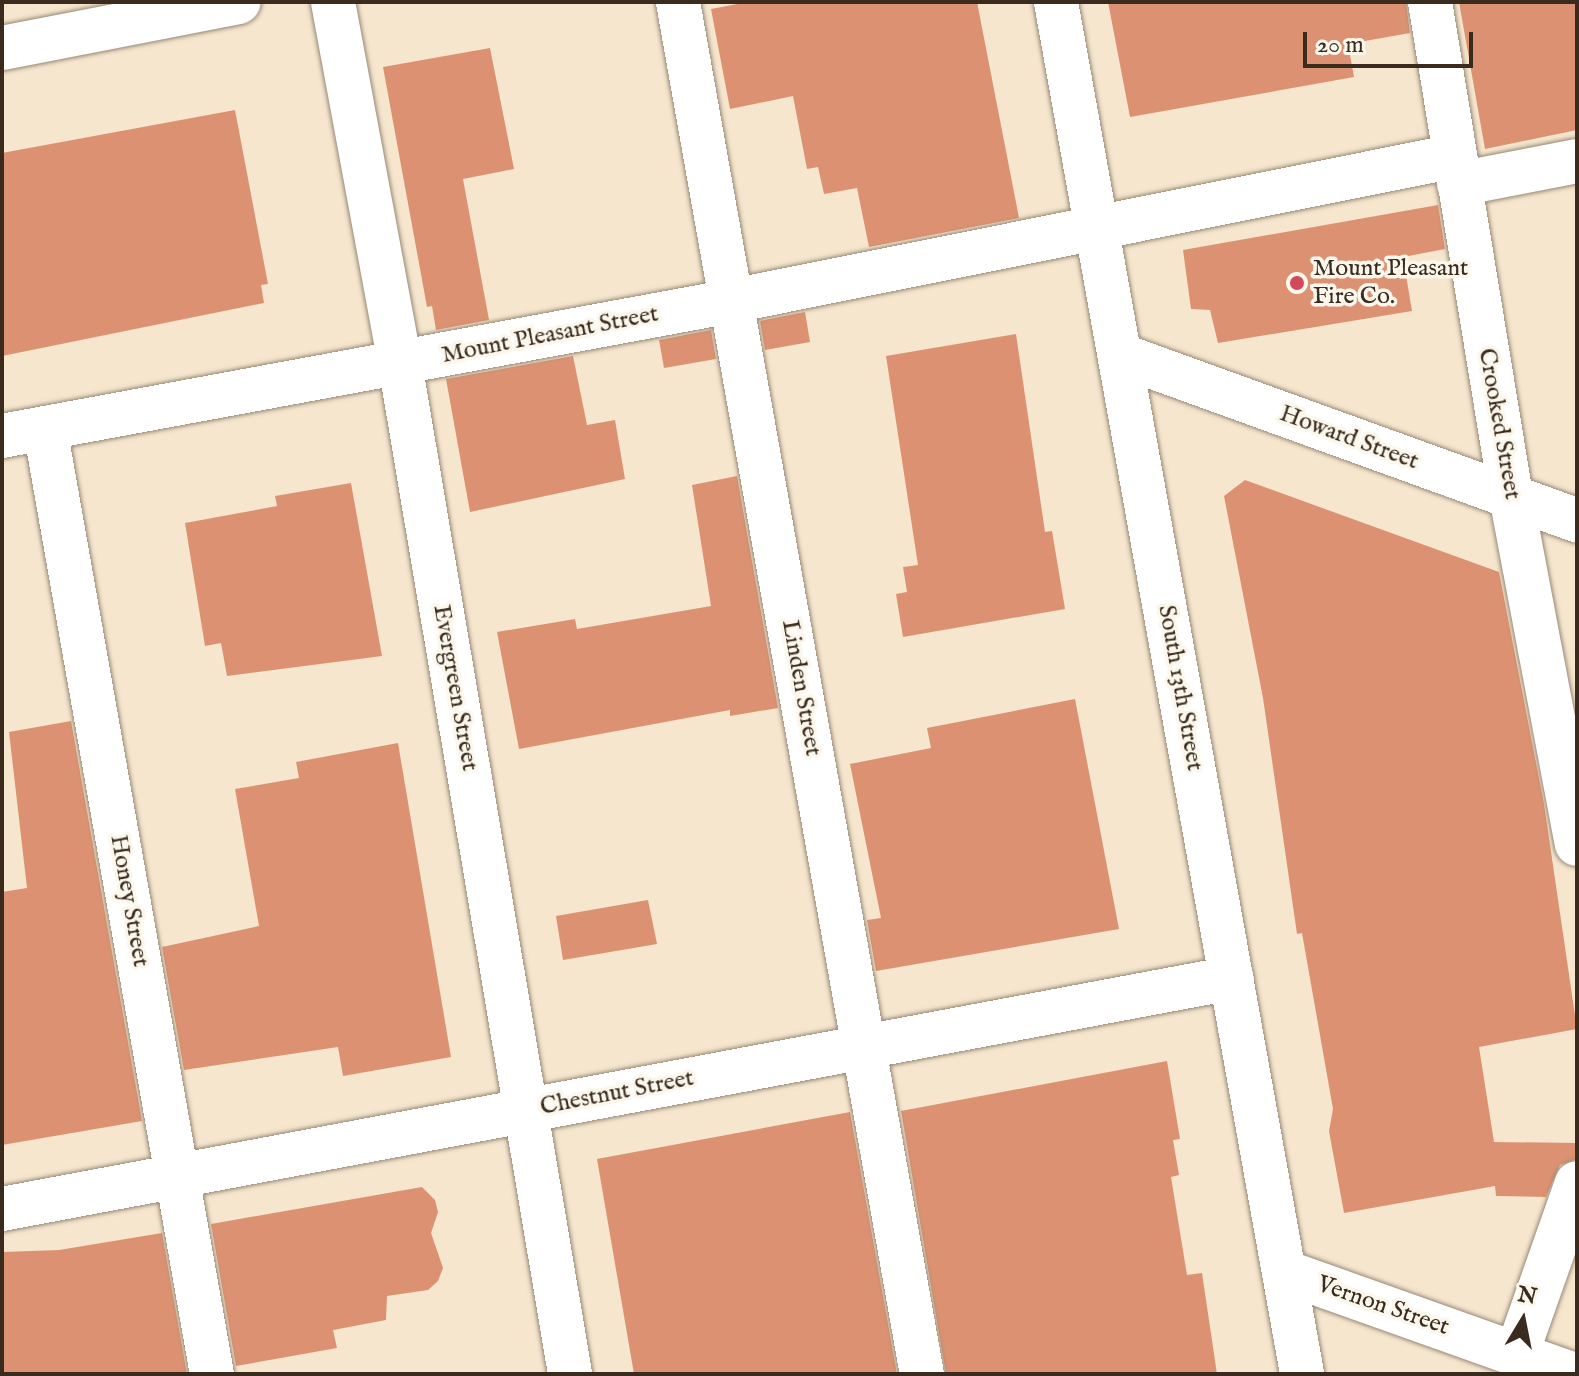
<!DOCTYPE html>
<html>
<head>
<meta charset="utf-8">
<style>
  body { margin:0 }
  #map { position:relative; width:1579px; height:1376px; overflow:hidden; background:#f6e6ce; font-family:"IM FELL English",serif }
  div>[style] { position:absolute }
  [style*='--x'] { left:calc(var(--x)*1px); top:calc(var(--y)*1px); width:calc(var(--w)*1px); rotate:calc(var(--a)*1deg) }
  .building>* { inset:0; background:#dc9272 }
  .roads { filter:drop-shadow(0 0 2px #988876) drop-shadow(0 0 2px #988876) }
  .minor>* { height:44px; margin:-22px; padding:0 22px; transform-origin:22px; border-radius:22px; background:#fff }
  .major>* { height:44px; margin:-22px; padding:0 22px; transform-origin:22px; border-radius:22px; background:#fff }
  .dots>* { width:22px; height:22px; translate:-50% -50%; box-sizing:border-box; border:4px solid #fbf7ec; border-radius:50% }
  span { translate:-50% -50%; white-space:nowrap; text-align:center; line-height:1.15; -webkit-text-stroke:7px #fbf7ec; paint-order:stroke }
  .poi-label { font-size:24px; color:#3b2a1e }
  .left { translate:0 -50%; text-align:left }
  .street-label { font-size:24px; color:#3b2a1e }
  .frame { position:absolute; inset:0; border:4px solid #3b2a1e; pointer-events:none }
  .north { position:absolute; left:1483px; top:1280px; width:80px; height:80px; -webkit-text-stroke:6px #fbf7ec; paint-order:stroke; rotate:10deg; font-size:22px; font-weight:700; line-height:32px; text-align:center; color:#3b2a1e }
  .north::after { content:''; display:block; margin:auto; width:28px; height:36px; background:#3b2a1e; clip-path:polygon(50% 0,100% 100%,50% 72%,0 100%) }
  .scale { position:absolute; left:1303px; top:32px; width:170px; height:36px; box-sizing:border-box; border:4px solid #3b2a1e; border-top:0; padding-left:10px; font-size:24px; line-height:28px; white-space:nowrap; color:#3b2a1e; -webkit-text-stroke:6px #fbf7ec; paint-order:stroke }
</style>
</head>
<body>
<div id="map">
  <div class="building">
    <div style="clip-path:polygon(748px 2px,977px 2px,1019px 218px,869px 247px,857px 188px,824px 194px,818px 167px,807px 169px,793px 96px,730px 109px,711px 9px)"></div>
    <div style="clip-path:polygon(1108px 2px,1406px 2px,1410px 33px,1348px 44px,1354px 77px,1130px 117px)"></div>
    <div style="clip-path:polygon(1459px 2px,1577px 2px,1577px 130px,1485px 149px)"></div>
    <div style="clip-path:polygon(490px 48px,514px 169px,463px 179px,489px 320px,436px 330px,432px 306px,427px 307px,383px 67px)"></div>
    <div style="clip-path:polygon(235px 110px,268px 284px,261px 285px,264px 303px,2px 356px,2px 153px)"></div>
    <div style="clip-path:polygon(1438px 205px,1445px 249px,1403px 257px,1412px 311px,1218px 343px,1210px 310px,1191px 309px,1183px 250px)"></div>
    <div style="clip-path:polygon(805px 312px,810px 342px,765px 350px,760px 321px)"></div>
    <div style="clip-path:polygon(711px 330px,716px 359px,664px 368px,659px 340px)"></div>
    <div style="clip-path:polygon(1016px 334px,1045px 532px,1052px 531px,1065px 609px,903px 637px,896px 594px,907px 592px,903px 567px,918px 565px,886px 356px)"></div>
    <div style="clip-path:polygon(573px 356px,587px 425px,615px 420px,625px 479px,470px 512px,446px 379px)"></div>
    <div style="clip-path:polygon(737px 476px,778px 708px,730px 716px,730px 710px,519px 749px,497px 632px,575px 619px,577px 629px,711px 606px,692px 485px)"></div>
    <div style="clip-path:polygon(1245px 480px,1499px 572px,1544px 804px,1577px 1029px,1479px 1047px,1494px 1142px,1577px 1143px,1577px 1159px,1560px 1165px,1546px 1197px,1496px 1196px,1495px 1186px,1344px 1213px,1329px 1131px,1333px 1109px,1302px 933px,1297px 934px,1263px 698px,1224px 496px)"></div>
    <div style="clip-path:polygon(351px 483px,382px 656px,227px 676px,221px 643px,205px 646px,185px 523px,277px 506px,275px 496px)"></div>
    <div style="clip-path:polygon(1075px 699px,1119px 929px,876px 971px,867px 920px,881px 918px,850px 764px,931px 748px,927px 728px)"></div>
    <div style="clip-path:polygon(71px 721px,142px 1121px,2px 1145px,2px 892px,27px 888px,9px 732px)"></div>
    <div style="clip-path:polygon(398px 743px,451px 1057px,343px 1076px,338px 1047px,184px 1070px,162px 947px,259px 926px,235px 789px,299px 778px,296px 762px)"></div>
    <div style="clip-path:polygon(648px 900px,657px 944px,563px 960px,556px 916px)"></div>
    <div style="clip-path:polygon(1167px 1061px,1180px 1139px,1173px 1140px,1179px 1175px,1171px 1177px,1187px 1275px,1202px 1273px,1217px 1374px,946px 1374px,901px 1111px)"></div>
    <div style="clip-path:polygon(850px 1112px,897px 1374px,634px 1374px,597px 1159px)"></div>
    <div style="clip-path:polygon(422px 1187px,435px 1200px,438px 1212px,431px 1233px,443px 1268px,438px 1281px,428px 1290px,387px 1296px,386px 1320px,333px 1330px,337px 1348px,236px 1366px,211px 1224px)"></div>
    <div style="clip-path:polygon(162px 1233px,187px 1374px,2px 1374px,2px 1252px,59px 1250px)"></div>
  </div>
  <div class="roads">
    <div class="minor">
      <div style="--x:333;--y:2;--w:367;--a:79.5"></div>
      <div style="--x:400;--y:363;--w:1025;--a:80.45"></div>
      <div style="--x:678;--y:2;--w:1394;--a:79.92"></div>
      <div style="--x:1430;--y:2;--w:501;--a:80.69"></div>
      <div style="--x:1511;--y:496;--w:354;--a:79.3"></div>
      <div style="--x:1459;--y:184;--w:120;--a:-11"></div>
      <div style="--x:1120;--y:355;--w:486;--a:19.9"></div>
      <div style="--x:45;--y:428;--w:961;--a:79.99"></div>
      <div style="--x:2;--y:436;--w:742;--a:-10.48"></div>
      <div style="--x:732;--y:301;--w:737;--a:-11.34"></div>
      <div style="--x:2;--y:1209;--w:1251;--a:-10.64"></div>
      <div style="--x:1285;--y:1272;--w:305;--a:19.6"></div>
      <div style="--x:1517;--y:1353;--w:180;--a:-70.6"></div>
    </div>
    <div class="major">
      <div style="--x:1056;--y:2;--w:1394;--a:79.83"></div>
      <div style="--x:2;--y:48;--w:241;--a:-11"></div>
    </div>
  </div>
  <div class="dots">
    <div style="left:1297px;top:283px;background:#d1495b"></div>
  </div>
  <div class="poi-label">
    <span class="left" style="left:1313px;top:283px">Mount Pleasant<br>Fire Co.</span>
  </div>
  <div class="street-label">
    <span style="left:550px;top:335px;rotate:-11deg">Mount Pleasant Street</span>
    <span style="left:1499px;top:424px;rotate:80deg">Crooked Street</span>
    <span style="left:1349px;top:438px;rotate:20deg">Howard Street</span>
    <span style="left:455px;top:688px;rotate:80deg">Evergreen Street</span>
    <span style="left:801px;top:688px;rotate:80deg">Linden Street</span>
    <span style="left:1180px;top:688px;rotate:80deg">South 13th Street</span>
    <span style="left:129px;top:901px;rotate:80deg">Honey Street</span>
    <span style="left:617px;top:1093px;rotate:-11deg">Chestnut Street</span>
    <span style="left:1383px;top:1306px;rotate:19deg">Vernon Street</span>
  </div>
  <div class="frame"></div>
  <div class="north">N</div>
  <div class="scale">20 m</div>
</div>
</body>
</html>
